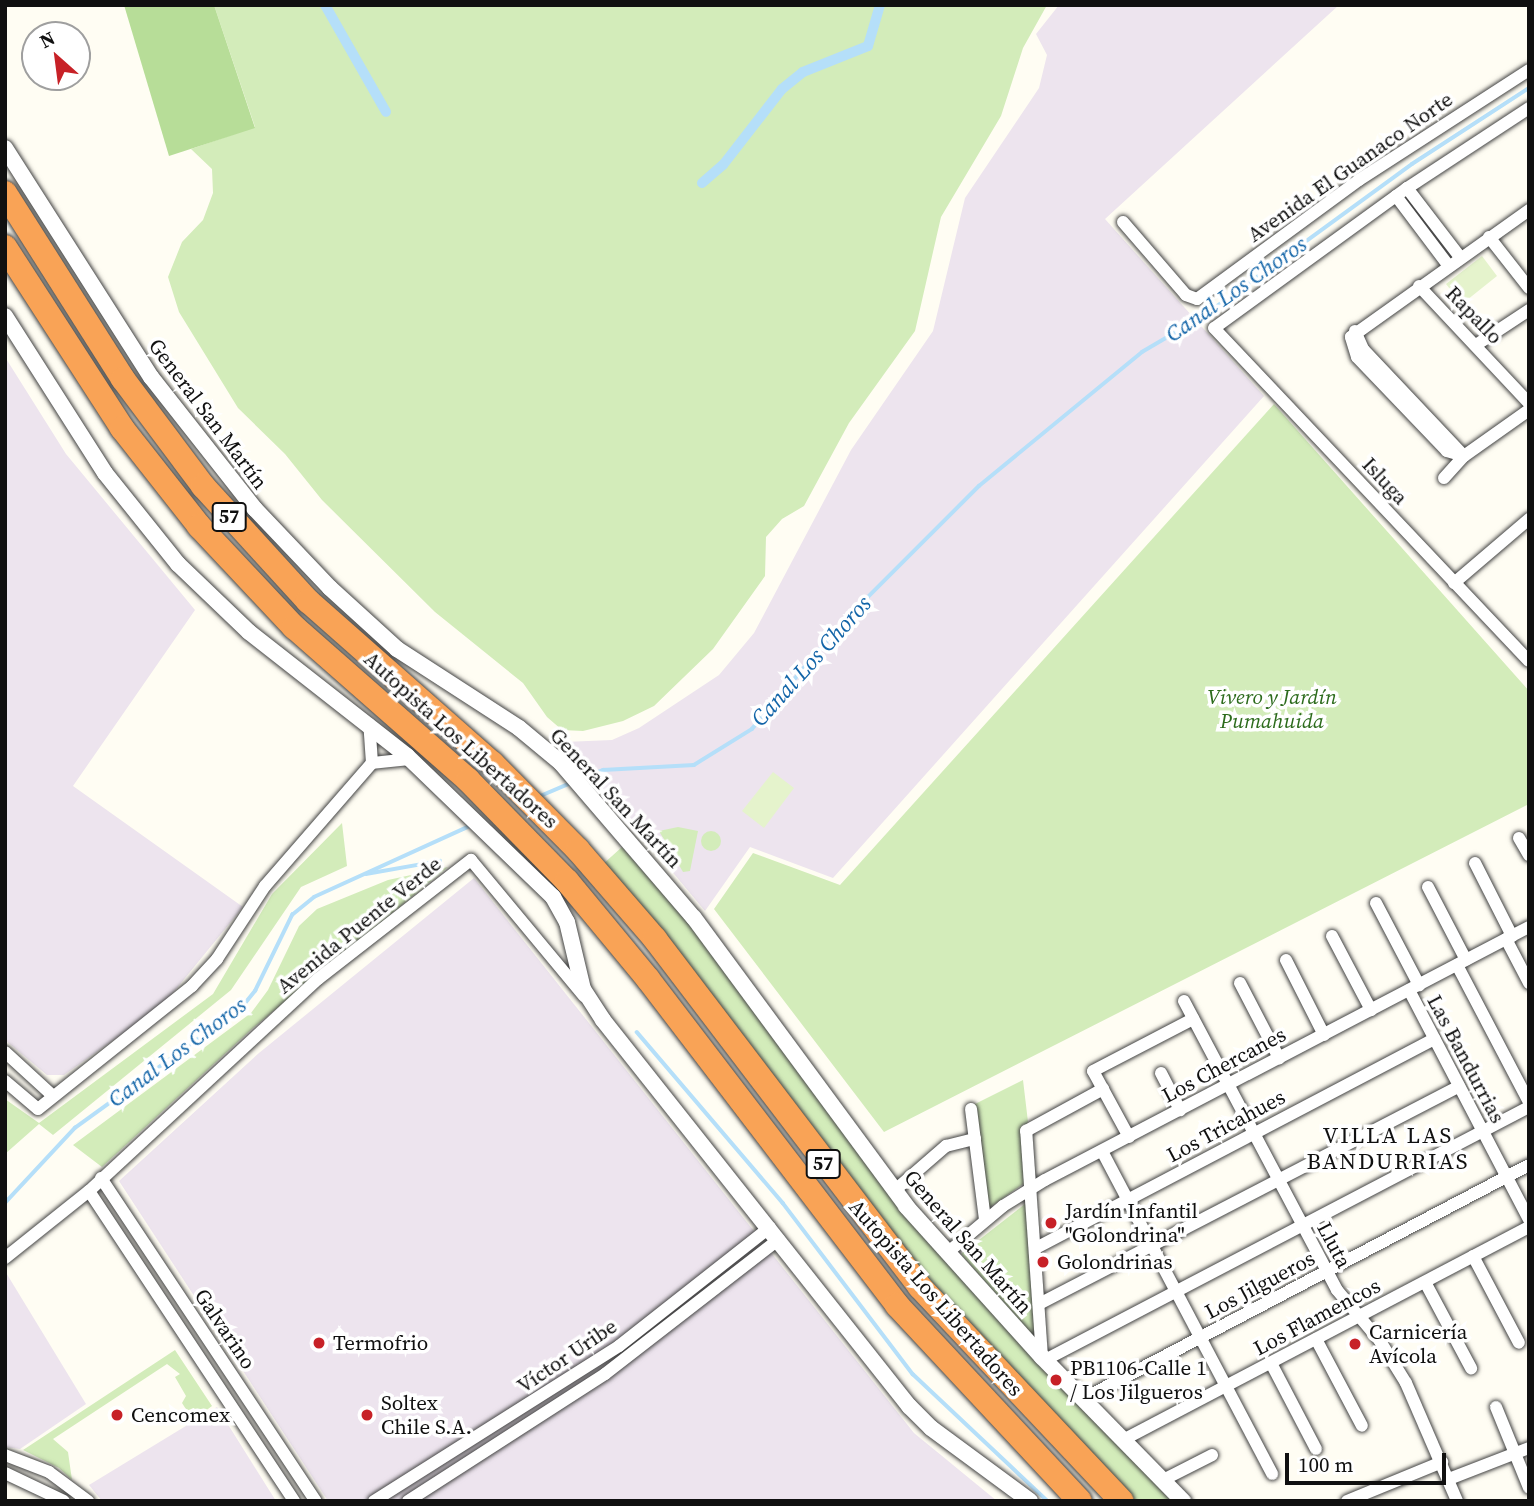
<!DOCTYPE html>
<html>
<head>
<meta charset="utf-8">
<style>
  body { margin:0 }
  #map { position:relative; width:1534px; height:1506px; overflow:hidden; background:#fffdf3; font-family:"Source Serif 4",serif }
  div>[style] { position:absolute }
  [style*='--x'] { left:calc(var(--x)*1px); top:calc(var(--y)*1px); width:calc(var(--w)*1px); rotate:calc(var(--a)*1deg) }
  .industrial>* { inset:0; background:#ede4ee }
  .green>* { inset:0; background:#d3ecba }
  .round { border-radius:50% }
  .forest>* { inset:0; background:#b7dd98 }
  .pitch>* { inset:0; background:#e5f3cc }
  .stream>* { height:3.5px; margin:-1.75px; padding:0 1.75px; transform-origin:1.75px; border-radius:1.75px; background:#b5dff9 }
  .canal>* { height:10px; margin:-5px; padding:0 5px; transform-origin:5px; border-radius:5px; background:#b5dff9 }
  .roads { filter:drop-shadow(0 0 2px #434343) drop-shadow(0 0 2px #434343) }
  .minor>* { height:12px; margin:-6px; padding:0 6px; transform-origin:6px; border-radius:6px; background:#fff }
  .tertiary>* { height:16px; margin:-8px; padding:0 8px; transform-origin:8px; border-radius:8px; background:#fff }
  .motorway>* { height:24px; margin:-12px; padding:0 12px; transform-origin:12px; border-radius:12px; background:#f9a356 }
  .dots>* { width:19px; height:19px; translate:-50% -50%; box-sizing:border-box; border:4px solid #fff; border-radius:50% }
  span { translate:-50% -50%; white-space:nowrap; text-align:center; line-height:1.15; -webkit-text-stroke:7px #fff; paint-order:stroke }
  .shield-label span { padding:2px 5px; background:#fff; border:2px solid; border-radius:5px; -webkit-text-stroke-width:0 }
  .shield-label { font-size:19px; color:#101010; font-weight:700 }
  .street-label { font-size:21px; color:#101010 }
  .park-label { font-size:21px; color:#2c6b1c; font-style:italic }
  .poi-label { font-size:21px; color:#101010 }
  .left { translate:0 -50%; text-align:left }
  .water-label { font-size:23px; color:#1365a8; font-style:italic }
  .neighbourhood-label { font-size:23px; color:#101010; letter-spacing:2px }
  .frame { position:absolute; inset:0; border:7px solid #101010; pointer-events:none }
  .north { position:absolute; left:21px; top:21px; width:70px; height:70px; box-sizing:border-box; background:#fff; border:2px solid #9f9f9f; border-radius:50%; rotate:332deg; font-size:19px; font-weight:700; line-height:28px; text-align:center; color:#101010 }
  .north::after { content:''; display:block; margin:auto; width:24px; height:32px; background:#c72127; clip-path:polygon(50% 0,100% 100%,50% 72%,0 100%) }
  .scale { position:absolute; left:1285px; top:1453px; width:161px; height:32px; box-sizing:border-box; border:4px solid #101010; border-top:0; padding-left:9px; font-size:21px; line-height:24px; white-space:nowrap; color:#101010; -webkit-text-stroke:5px #fff; paint-order:stroke }
</style>
</head>
<body>
<div id="map">
  <div class="industrial">
    <div style="clip-path:polygon(1059px 5px,1339px 5px,1105px 219px,1264px 396px,833px 878px,750px 847px,705px 911px,564px 742px,612px 740px,639px 728px,719px 675px,754px 633px,851px 450px,933px 331px,965px 198px,1039px 88px,1047px 55px,1036px 34px)"></div>
    <div style="clip-path:polygon(5px 357px,66px 454px,195px 610px,73px 786px,243px 907px,163px 1005px,64px 1075px,47px 1075px,5px 1040px)"></div>
    <div style="clip-path:polygon(474px 878px,914px 1433px,997px 1501px,328px 1501px,119px 1181px,259px 1053px)"></div>
    <div style="clip-path:polygon(5px 1271px,86px 1404px,20px 1449px,5px 1447px)"></div>
    <div style="clip-path:polygon(217px 1407px,276px 1501px,102px 1501px,89px 1485px)"></div>
  </div>
  <div class="green">
    <div style="clip-path:polygon(214px 5px,1047px 5px,1023px 48px,1001px 116px,941px 217px,915px 331px,849px 423px,804px 506px,782px 519px,766px 537px,765px 576px,713px 649px,654px 706px,623px 721px,583px 731px,562px 730px,547px 717px,523px 683px,435px 612px,322px 500px,285px 454px,238px 408px,179px 312px,168px 277px,182px 242px,203px 220px,213px 193px,212px 169px,191px 149px,255px 127px)"></div>
    <div style="clip-path:polygon(1274px 404px,1529px 691px,1529px 804px,884px 1132px,714px 909px,753px 853px,840px 885px)"></div>
    <div style="clip-path:polygon(342px 823px,347px 866px,301px 887px,231px 990px,53px 1135px,39px 1124px,5px 1154px,5px 1099px,39px 1123px,213px 994px,272px 894px)"></div>
    <div style="clip-path:polygon(678px 827px,698px 831px,690px 871px,683px 872px,659px 831px)"></div>
    <div class="round" style="left:701px;top:831px;width:20px;height:20px"></div>
    <div style="clip-path:polygon(622px 847px,687px 922px,926px 1240px,1171px 1501px,1132px 1501px,921px 1279px,602px 865px)"></div>
    <div style="clip-path:polygon(448px 867px,253px 1028px,102px 1167px,73px 1145px,251px 1013px,268px 990px,299px 926px,317px 909px,388px 880px)"></div>
    <div style="clip-path:polygon(1023px 1080px,1028px 1122px,1021px 1133px,1026px 1182px,989px 1208px,973px 1105px)"></div>
    <div style="clip-path:polygon(1030px 1200px,1036px 1341px,961px 1254px)"></div>
    <div style="clip-path:polygon(175px 1350px,212px 1406px,193px 1420px,182px 1403px,186px 1396px,175px 1377px,180px 1374px,167px 1364px,53px 1439px,68px 1452px,72px 1480px,59px 1468px,23px 1450px)"></div>
  </div>
  <div class="forest">
    <div style="clip-path:polygon(124px 5px,214px 5px,255px 128px,169px 156px)"></div>
  </div>
  <div class="pitch">
    <div style="clip-path:polygon(1482px 256px,1497px 276px,1462px 304px,1446px 284px)"></div>
    <div style="clip-path:polygon(773px 772px,794px 788px,764px 828px,742px 811px)"></div>
  </div>
  <div class="stream">
    <div style="--x:580;--y:779;--w:25;--a:-21"></div>
    <div style="--x:603;--y:770;--w:91;--a:-3.1"></div>
    <div style="--x:694;--y:765;--w:68;--a:-31.8"></div>
    <div style="--x:752;--y:729;--w:142;--a:-49.6"></div>
    <div style="--x:844;--y:621;--w:191;--a:-45"></div>
    <div style="--x:979;--y:486;--w:211;--a:-39.4"></div>
    <div style="--x:1142;--y:352;--w:73;--a:-30.4"></div>
    <div style="--x:1205;--y:315;--w:256;--a:-36.1"></div>
    <div style="--x:1412;--y:164;--w:140;--a:-33"></div>
    <div style="--x:538;--y:797;--w:38;--a:-23"></div>
    <div style="--x:366;--y:874;--w:75;--a:-10"></div>
    <div style="--x:637;--y:1032;--w:225;--a:49.5"></div>
    <div style="--x:783;--y:1203;--w:215;--a:52.8"></div>
    <div style="--x:913;--y:1374;--w:185;--a:43.3"></div>
    <div style="--x:5;--y:1203;--w:103;--a:-47"></div>
    <div style="--x:75;--y:1128;--w:206;--a:-35.9"></div>
    <div style="--x:242;--y:1007;--w:21;--a:-51"></div>
    <div style="--x:255;--y:991;--w:85;--a:-64"></div>
    <div style="--x:292;--y:915;--w:28;--a:-39"></div>
    <div style="--x:314;--y:897;--w:171;--a:-24.5"></div>
  </div>
  <div class="canal">
    <div style="--x:325;--y:5;--w:123;--a:60.3"></div>
    <div style="--x:702;--y:183;--w:28;--a:-41"></div>
    <div style="--x:723;--y:165;--w:96;--a:-52.2"></div>
    <div style="--x:782;--y:89;--w:27;--a:-39"></div>
    <div style="--x:803;--y:72;--w:70;--a:-21.8"></div>
    <div style="--x:868;--y:46;--w:43;--a:-73.7"></div>
  </div>
  <div class="roads">
    <div class="minor">
      <div style="--x:1529;--y:108;--w:146;--a:146.7"></div>
      <div style="--x:1407;--y:188;--w:238;--a:144"></div>
      <div style="--x:1214;--y:328;--w:458;--a:46.6"></div>
      <div style="--x:1407;--y:188;--w:87;--a:52.5"></div>
      <div style="--x:1396;--y:196;--w:86;--a:53"></div>
      <div style="--x:1123;--y:222;--w:96;--a:49.2"></div>
      <div style="--x:1186;--y:295;--w:12;--a:20"></div>
      <div style="--x:1197;--y:299;--w:201;--a:-36.3"></div>
      <div style="--x:1359;--y:180;--w:202;--a:-32.9"></div>
      <div style="--x:1489;--y:237;--w:65;--a:51.9"></div>
      <div style="--x:1419;--y:286;--w:161;--a:46.8"></div>
      <div style="--x:1355;--y:331;--w:20;--a:66"></div>
      <div style="--x:1363;--y:349;--w:147;--a:46.7"></div>
      <div style="--x:1476;--y:345;--w:64;--a:-33.4"></div>
      <div style="--x:1464;--y:456;--w:18;--a:-164"></div>
      <div style="--x:1447;--y:451;--w:130;--a:-133.8"></div>
      <div style="--x:1357;--y:357;--w:21;--a:-107"></div>
      <div style="--x:1351;--y:337;--w:219;--a:-35.5"></div>
      <div style="--x:1444;--y:478;--w:30;--a:-48"></div>
      <div style="--x:1464;--y:456;--w:80;--a:-35.3"></div>
      <div style="--x:1454;--y:583;--w:99;--a:-40.5"></div>
      <div style="--x:372;--y:763;--w:39;--a:-6"></div>
      <div style="--x:1519;--y:838;--w:20;--a:60"></div>
      <div style="--x:1475;--y:863;--w:82;--a:63.1"></div>
      <div style="--x:1428;--y:887;--w:82;--a:62.5"></div>
      <div style="--x:1376;--y:903;--w:93;--a:62.3"></div>
      <div style="--x:1332;--y:936;--w:84;--a:62.2"></div>
      <div style="--x:1506;--y:939;--w:50;--a:62.4"></div>
      <div style="--x:1286;--y:960;--w:84;--a:63.1"></div>
      <div style="--x:1457;--y:965;--w:155;--a:62.3"></div>
      <div style="--x:1240;--y:983;--w:85;--a:62.5"></div>
      <div style="--x:1409;--y:990;--w:259;--a:62.4"></div>
      <div style="--x:1184;--y:1001;--w:327;--a:62.1"></div>
      <div style="--x:1337;--y:1290;--w:67;--a:49.9"></div>
      <div style="--x:1380;--y:1341;--w:49;--a:58.2"></div>
      <div style="--x:1406;--y:1383;--w:129;--a:66.6"></div>
      <div style="--x:5;--y:1052;--w:65;--a:42.5"></div>
      <div style="--x:1161;--y:1073;--w:42;--a:62.8"></div>
      <div style="--x:5;--y:1081;--w:43;--a:40.3"></div>
      <div style="--x:38;--y:1109;--w:197;--a:-38.6"></div>
      <div style="--x:192;--y:986;--w:37;--a:-47"></div>
      <div style="--x:217;--y:959;--w:87;--a:-56.7"></div>
      <div style="--x:265;--y:886;--w:163;--a:-49"></div>
      <div style="--x:372;--y:763;--w:39;--a:-94"></div>
      <div style="--x:971;--y:1109;--w:112;--a:82.8"></div>
      <div style="--x:1129;--y:1137;--w:75;--a:-118.6"></div>
      <div style="--x:1093;--y:1071;--w:113;--a:-27.5"></div>
      <div style="--x:1102;--y:1151;--w:365;--a:62.2"></div>
      <div style="--x:101;--y:1178;--w:388;--a:56.4"></div>
      <div style="--x:89;--y:1191;--w:372;--a:56.5"></div>
      <div style="--x:894;--y:1191;--w:69;--a:-40.9"></div>
      <div style="--x:946;--y:1146;--w:30;--a:-14"></div>
      <div style="--x:1036;--y:1248;--w:450;--a:-27.7"></div>
      <div style="--x:947;--y:1253;--w:73;--a:-40"></div>
      <div style="--x:1003;--y:1206;--w:49;--a:-31.8"></div>
      <div style="--x:1045;--y:1180;--w:546;--a:-27.6"></div>
      <div style="--x:1473;--y:1256;--w:98;--a:62.1"></div>
      <div style="--x:5;--y:1258;--w:107;--a:-38.6"></div>
      <div style="--x:89;--y:1191;--w:312;--a:-42.8"></div>
      <div style="--x:318;--y:979;--w:194;--a:-37.9"></div>
      <div style="--x:471;--y:860;--w:177;--a:50.3"></div>
      <div style="--x:1425;--y:1282;--w:98;--a:61.9"></div>
      <div style="--x:1039;--y:1304;--w:473;--a:-27.4"></div>
      <div style="--x:1316;--y:1339;--w:98;--a:62.1"></div>
      <div style="--x:1042;--y:1357;--w:227;--a:-94"></div>
      <div style="--x:1026;--y:1131;--w:88;--a:-28.6"></div>
      <div style="--x:1045;--y:1360;--w:546;--a:-27.6"></div>
      <div style="--x:1271;--y:1363;--w:97;--a:62.4"></div>
      <div style="--x:1083;--y:1399;--w:504;--a:-27.68"></div>
      <div style="--x:1496;--y:1407;--w:87;--a:67.8"></div>
      <div style="--x:1123;--y:1440;--w:458;--a:-27.7"></div>
      <div style="--x:5;--y:1455;--w:47;--a:21.1"></div>
      <div style="--x:49;--y:1472;--w:49;--a:36.6"></div>
      <div style="--x:5;--y:1473;--w:65;--a:25.4"></div>
      <div style="--x:1449;--y:1479;--w:86;--a:-21.2"></div>
      <div style="--x:1163;--y:1480;--w:55;--a:-27"></div>
      <div style="--x:374;--y:1501;--w:290;--a:-32.3"></div>
      <div style="--x:619;--y:1346;--w:192;--a:-38.2"></div>
      <div style="--x:408;--y:1501;--w:234;--a:-32.8"></div>
      <div style="--x:605;--y:1374;--w:220;--a:-37.8"></div>
      <div style="--x:1347;--y:1501;--w:103;--a:-22.3"></div>
    </div>
    <div class="tertiary">
      <div style="--x:5;--y:148;--w:272;--a:57.5"></div>
      <div style="--x:151;--y:377;--w:168;--a:51.8"></div>
      <div style="--x:255;--y:509;--w:109;--a:46.5"></div>
      <div style="--x:330;--y:588;--w:91;--a:42.3"></div>
      <div style="--x:397;--y:649;--w:145;--a:32.9"></div>
      <div style="--x:519;--y:728;--w:55;--a:39.8"></div>
      <div style="--x:561;--y:763;--w:204;--a:49.4"></div>
      <div style="--x:694;--y:918;--w:358;--a:53.6"></div>
      <div style="--x:906;--y:1206;--w:203;--a:48"></div>
      <div style="--x:1042;--y:1357;--w:202;--a:45.6"></div>
      <div style="--x:5;--y:316;--w:186;--a:57.5"></div>
      <div style="--x:105;--y:473;--w:117;--a:51.3"></div>
      <div style="--x:178;--y:564;--w:98;--a:43.8"></div>
      <div style="--x:249;--y:632;--w:201;--a:38.1"></div>
      <div style="--x:407;--y:756;--w:203;--a:44"></div>
      <div style="--x:553;--y:897;--w:29;--a:61"></div>
      <div style="--x:567;--y:922;--w:69;--a:76.6"></div>
      <div style="--x:583;--y:989;--w:37;--a:57"></div>
      <div style="--x:603;--y:1020;--w:493;--a:51.6"></div>
      <div style="--x:909;--y:1406;--w:31;--a:45"></div>
      <div style="--x:931;--y:1428;--w:123;--a:36.4"></div>
    </div>
    <div class="motorway">
      <div style="--x:5;--y:193;--w:220;--a:57.6"></div>
      <div style="--x:123;--y:379;--w:134;--a:53.2"></div>
      <div style="--x:203;--y:486;--w:156;--a:47.6"></div>
      <div style="--x:308;--y:601;--w:245;--a:41.4"></div>
      <div style="--x:492;--y:763;--w:122;--a:45.3"></div>
      <div style="--x:578;--y:850;--w:118;--a:49.1"></div>
      <div style="--x:655;--y:939;--w:437;--a:52.7"></div>
      <div style="--x:920;--y:1287;--w:294;--a:46.7"></div>
      <div style="--x:5;--y:247;--w:216;--a:57.1"></div>
      <div style="--x:122;--y:428;--w:125;--a:51.8"></div>
      <div style="--x:199;--y:526;--w:139;--a:46.8"></div>
      <div style="--x:294;--y:627;--w:232;--a:41.3"></div>
      <div style="--x:468;--y:780;--w:141;--a:45.6"></div>
      <div style="--x:567;--y:881;--w:127;--a:50.4"></div>
      <div style="--x:648;--y:979;--w:410;--a:52.6"></div>
      <div style="--x:897;--y:1305;--w:268;--a:47"></div>
    </div>
  </div>
  <div class="dots">
    <div style="left:1051px;top:1223px;background:#c72127"></div>
    <div style="left:1043px;top:1262px;background:#c72127"></div>
    <div style="left:319px;top:1343px;background:#c72127"></div>
    <div style="left:1355px;top:1344px;background:#c72127"></div>
    <div style="left:1056px;top:1380px;background:#c72127"></div>
    <div style="left:117px;top:1415px;background:#c72127"></div>
    <div style="left:367px;top:1415px;background:#c72127"></div>
  </div>
  <div class="shield-label">
    <span style="left:229px;top:517px">57</span>
    <span style="left:823px;top:1164px">57</span>
  </div>
  <div class="street-label">
    <span style="left:1350px;top:167px;rotate:-35deg">Avenida El Guanaco Norte</span>
    <span style="left:1474px;top:315px;rotate:46deg">Rapallo</span>
    <span style="left:208px;top:414px;rotate:53deg">General San Martín</span>
    <span style="left:1385px;top:481px;rotate:47deg">Isluga</span>
    <span style="left:461px;top:740px;rotate:42deg">Autopista Los Libertadores</span>
    <span style="left:616px;top:798px;rotate:47deg">General San Martín</span>
    <span style="left:359px;top:925px;rotate:-39deg">Avenida Puente Verde</span>
    <span style="left:1466px;top:1059px;rotate:62deg">Las Bandurrias</span>
    <span style="left:1224px;top:1065px;rotate:-28deg">Los Chercanes</span>
    <span style="left:1226px;top:1126px;rotate:-28deg">Los Tricahues</span>
    <span style="left:968px;top:1242px;rotate:49deg">General San Martín</span>
    <span style="left:1334px;top:1245px;rotate:62deg">Lluta</span>
    <span style="left:1260px;top:1285px;rotate:-28deg">Los Jilgueros</span>
    <span style="left:936px;top:1298px;rotate:49deg">Autopista Los Libertadores</span>
    <span style="left:1317px;top:1317px;rotate:-28deg">Los Flamencos</span>
    <span style="left:225px;top:1329px;rotate:56deg">Galvarino</span>
    <span style="left:567px;top:1356px;rotate:-34deg">Víctor Uribe</span>
  </div>
  <div class="park-label">
    <span style="left:1272px;top:709px">Vivero y Jardín<br>Pumahuida</span>
  </div>
  <div class="poi-label">
    <span class="left" style="left:1065px;top:1223px">Jardín Infantil<br>"Golondrina"</span>
    <span class="left" style="left:1057px;top:1262px">Golondrinas</span>
    <span class="left" style="left:1369px;top:1344px">Carnicería<br>Avícola</span>
    <span class="left" style="left:333px;top:1343px">Termofrio</span>
    <span class="left" style="left:1070px;top:1380px">PB1106-Calle 1<br>/ Los Jilgueros</span>
    <span class="left" style="left:381px;top:1415px">Soltex<br>Chile S.A.</span>
    <span class="left" style="left:131px;top:1415px">Cencomex</span>
  </div>
  <div class="water-label">
    <span style="left:1236px;top:289px;rotate:-35deg">Canal Los Choros</span>
    <span style="left:811px;top:661px;rotate:-48deg">Canal Los Choros</span>
    <span style="left:177px;top:1052px;rotate:-37deg">Canal Los Choros</span>
  </div>
  <div class="neighbourhood-label">
    <span style="left:1388px;top:1148px">VILLA LAS<br>BANDURRIAS</span>
  </div>
  <div class="frame"></div>
  <div class="north">N</div>
  <div class="scale">100 m</div>
</div>
</body>
</html>
